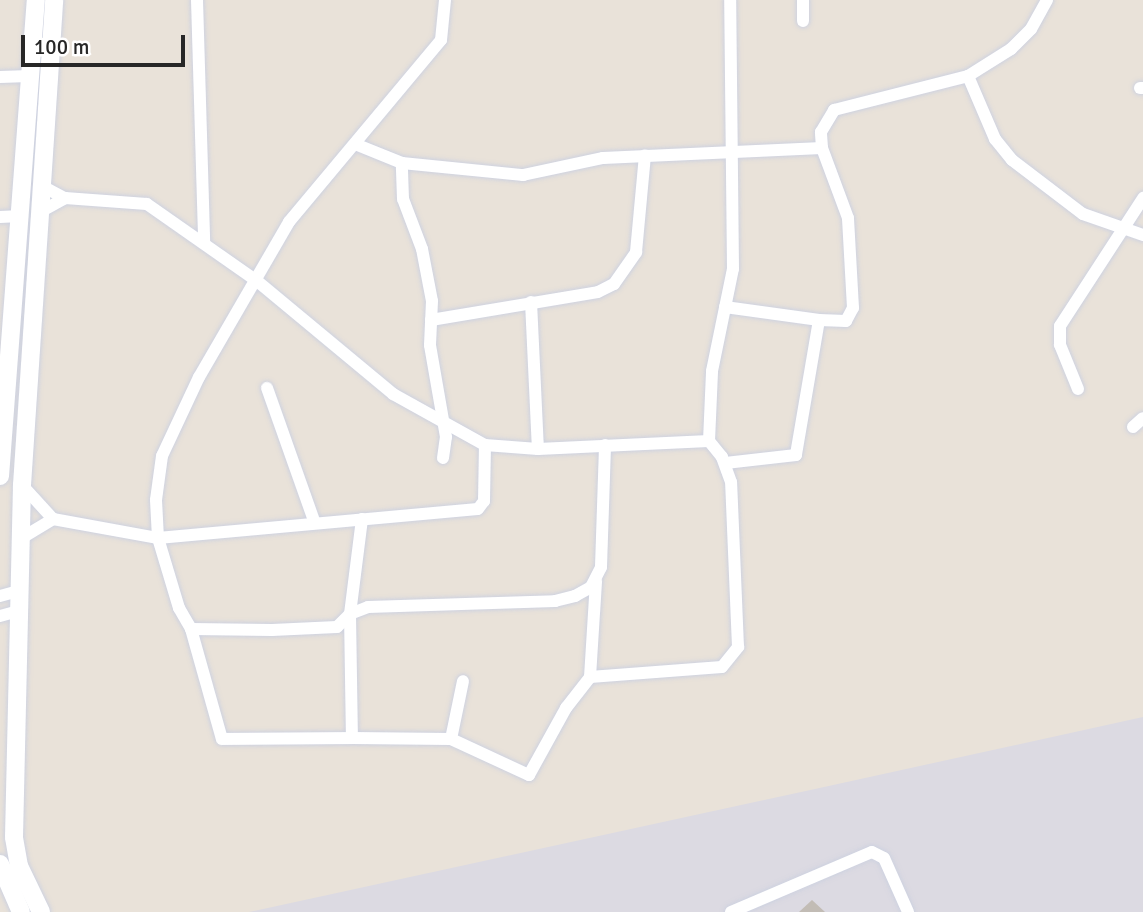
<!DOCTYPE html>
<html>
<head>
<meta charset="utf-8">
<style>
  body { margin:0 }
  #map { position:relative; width:1143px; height:912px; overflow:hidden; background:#e9e2d9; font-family:Signika,sans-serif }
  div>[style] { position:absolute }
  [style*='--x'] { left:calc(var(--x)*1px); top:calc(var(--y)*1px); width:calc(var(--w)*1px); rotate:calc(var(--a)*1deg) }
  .industrial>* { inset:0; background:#dcdae2 }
  .building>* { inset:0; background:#c2bcb5 }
  .roads { filter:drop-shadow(0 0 2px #ced2e0) drop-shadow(0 0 2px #ced2e0) }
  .street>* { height:12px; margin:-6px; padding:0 6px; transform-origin:6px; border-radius:6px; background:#fff }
  .secondary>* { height:18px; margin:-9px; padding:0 9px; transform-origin:9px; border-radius:9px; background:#fff }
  span { translate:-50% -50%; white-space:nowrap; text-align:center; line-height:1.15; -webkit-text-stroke:5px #fff; paint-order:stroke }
  .scale { position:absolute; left:21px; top:35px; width:164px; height:32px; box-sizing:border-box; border:4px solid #272727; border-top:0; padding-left:9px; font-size:21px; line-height:24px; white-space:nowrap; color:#272727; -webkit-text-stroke:5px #fff; paint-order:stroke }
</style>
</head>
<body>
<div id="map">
  <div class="industrial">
    <div style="clip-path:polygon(1143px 717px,1143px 912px,249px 912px,815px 789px)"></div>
  </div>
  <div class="building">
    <div style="clip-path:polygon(812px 900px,825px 912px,799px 912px)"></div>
  </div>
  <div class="roads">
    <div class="street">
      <div style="--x:197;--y:0;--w:242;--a:88.3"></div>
      <div style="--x:445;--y:0;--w:40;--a:95.7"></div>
      <div style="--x:441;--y:40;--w:237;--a:129.9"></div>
      <div style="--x:289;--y:222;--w:179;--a:120.1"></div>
      <div style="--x:199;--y:377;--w:87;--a:115.1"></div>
      <div style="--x:162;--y:456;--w:44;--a:97.8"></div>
      <div style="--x:156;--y:500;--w:38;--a:87"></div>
      <div style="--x:158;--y:538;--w:73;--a:73.3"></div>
      <div style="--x:179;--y:608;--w:24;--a:60"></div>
      <div style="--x:191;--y:629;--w:81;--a:0.7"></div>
      <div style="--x:272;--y:630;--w:65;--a:-2.6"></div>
      <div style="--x:337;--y:627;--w:18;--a:-45"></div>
      <div style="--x:350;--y:614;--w:19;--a:-21"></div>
      <div style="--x:368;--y:607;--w:187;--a:-1.8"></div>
      <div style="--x:555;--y:601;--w:21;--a:-14"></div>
      <div style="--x:575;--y:596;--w:18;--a:-29"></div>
      <div style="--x:591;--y:587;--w:22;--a:-63"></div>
      <div style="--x:601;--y:567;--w:122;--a:-88.1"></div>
      <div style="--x:803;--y:0;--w:21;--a:90"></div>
      <div style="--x:968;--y:76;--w:69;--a:66.8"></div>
      <div style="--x:995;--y:139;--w:27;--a:51"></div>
      <div style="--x:1012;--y:160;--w:89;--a:37.3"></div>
      <div style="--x:1083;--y:214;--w:64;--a:19.3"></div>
      <div style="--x:0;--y:77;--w:29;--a:-2"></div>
      <div style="--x:1140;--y:88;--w:3;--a:0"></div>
      <div style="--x:355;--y:144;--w:51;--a:22"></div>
      <div style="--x:42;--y:186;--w:26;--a:28"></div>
      <div style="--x:65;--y:198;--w:82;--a:4.2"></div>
      <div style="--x:147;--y:204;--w:134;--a:35"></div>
      <div style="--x:257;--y:281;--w:177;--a:39.7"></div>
      <div style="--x:393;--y:394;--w:105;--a:29"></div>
      <div style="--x:485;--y:445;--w:53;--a:4.3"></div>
      <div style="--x:538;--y:449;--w:171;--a:-2.7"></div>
      <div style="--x:709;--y:441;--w:70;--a:-87.5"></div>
      <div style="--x:712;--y:371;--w:104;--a:-78.4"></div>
      <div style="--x:733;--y:269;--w:269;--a:-90.6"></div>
      <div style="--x:40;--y:212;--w:29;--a:-29"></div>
      <div style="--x:0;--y:217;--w:21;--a:-3"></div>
      <div style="--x:531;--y:302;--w:147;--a:87.3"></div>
      <div style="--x:725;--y:307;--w:95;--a:7.9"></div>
      <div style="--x:819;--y:320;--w:137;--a:99.7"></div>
      <div style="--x:796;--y:455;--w:71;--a:173.6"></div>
      <div style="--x:431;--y:320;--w:169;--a:-9.5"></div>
      <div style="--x:598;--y:292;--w:18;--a:-27"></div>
      <div style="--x:614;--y:284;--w:39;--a:-55"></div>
      <div style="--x:636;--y:252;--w:97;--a:-84.7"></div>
      <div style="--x:819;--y:320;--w:27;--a:2"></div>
      <div style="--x:846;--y:321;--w:15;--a:-62"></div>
      <div style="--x:853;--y:308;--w:90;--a:-93.2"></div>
      <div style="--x:848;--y:218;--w:75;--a:-110.4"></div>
      <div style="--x:267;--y:388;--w:141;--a:70.5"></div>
      <div style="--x:1078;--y:389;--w:48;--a:-112.2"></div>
      <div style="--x:1060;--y:345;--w:19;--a:-90"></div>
      <div style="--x:1060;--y:326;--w:153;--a:-57"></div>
      <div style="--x:1133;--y:427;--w:13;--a:-42"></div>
      <div style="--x:443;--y:458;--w:21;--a:-82"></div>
      <div style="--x:446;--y:437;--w:93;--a:-99.9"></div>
      <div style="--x:430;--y:345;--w:44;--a:-87.4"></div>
      <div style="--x:432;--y:301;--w:53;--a:-100.9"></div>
      <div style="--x:422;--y:249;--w:53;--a:-110.8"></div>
      <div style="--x:403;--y:199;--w:36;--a:-92"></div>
      <div style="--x:402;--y:163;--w:122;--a:5.7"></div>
      <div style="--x:523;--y:175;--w:82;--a:-12"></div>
      <div style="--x:603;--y:158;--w:219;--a:-2.6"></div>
      <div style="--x:822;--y:148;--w:16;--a:-94"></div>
      <div style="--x:821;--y:132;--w:26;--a:-59"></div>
      <div style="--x:834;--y:110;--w:138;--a:-14.2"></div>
      <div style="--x:968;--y:76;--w:51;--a:-32.1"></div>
      <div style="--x:1011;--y:49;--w:28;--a:-45"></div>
      <div style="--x:1031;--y:29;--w:33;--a:-61"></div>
      <div style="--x:22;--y:485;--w:46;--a:47.6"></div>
      <div style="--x:53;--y:519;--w:107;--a:10.3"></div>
      <div style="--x:158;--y:538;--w:321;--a:-5.2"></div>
      <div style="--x:478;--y:509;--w:10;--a:-53"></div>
      <div style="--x:484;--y:501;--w:56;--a:-89"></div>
      <div style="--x:362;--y:519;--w:96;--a:97.2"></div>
      <div style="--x:350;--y:614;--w:124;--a:89.1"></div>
      <div style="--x:352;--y:738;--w:99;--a:0.6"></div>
      <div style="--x:451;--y:739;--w:86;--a:24.8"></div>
      <div style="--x:529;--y:775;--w:77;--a:-61.1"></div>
      <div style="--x:566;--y:708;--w:39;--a:-52"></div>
      <div style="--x:590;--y:677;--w:96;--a:-86.4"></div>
      <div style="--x:20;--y:539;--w:39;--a:-31"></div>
      <div style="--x:0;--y:596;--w:20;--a:-15"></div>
      <div style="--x:0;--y:616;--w:20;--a:-15"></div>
      <div style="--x:191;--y:629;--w:114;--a:74.3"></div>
      <div style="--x:222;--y:739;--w:130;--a:-0.4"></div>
      <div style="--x:590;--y:677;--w:132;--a:-4.3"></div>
      <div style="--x:722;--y:667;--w:26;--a:-51"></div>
      <div style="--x:738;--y:647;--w:165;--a:-92.4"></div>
      <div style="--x:731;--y:482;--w:27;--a:-110"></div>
      <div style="--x:722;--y:457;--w:21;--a:-129"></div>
      <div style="--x:451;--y:739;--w:59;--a:-78.3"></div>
      <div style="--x:731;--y:912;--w:153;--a:-23.1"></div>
      <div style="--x:872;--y:852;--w:13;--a:27"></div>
      <div style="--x:884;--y:858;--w:59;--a:66"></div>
    </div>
    <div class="secondary">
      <div style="--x:0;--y:476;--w:477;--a:-85.7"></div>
      <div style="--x:0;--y:864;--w:52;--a:66.4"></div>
      <div style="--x:41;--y:912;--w:51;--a:-115.6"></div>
      <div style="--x:19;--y:866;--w:29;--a:-100"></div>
      <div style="--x:14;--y:837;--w:352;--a:-88.7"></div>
      <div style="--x:22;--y:485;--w:486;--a:-86.2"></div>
    </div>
  </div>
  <div class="scale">100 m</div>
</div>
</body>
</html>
